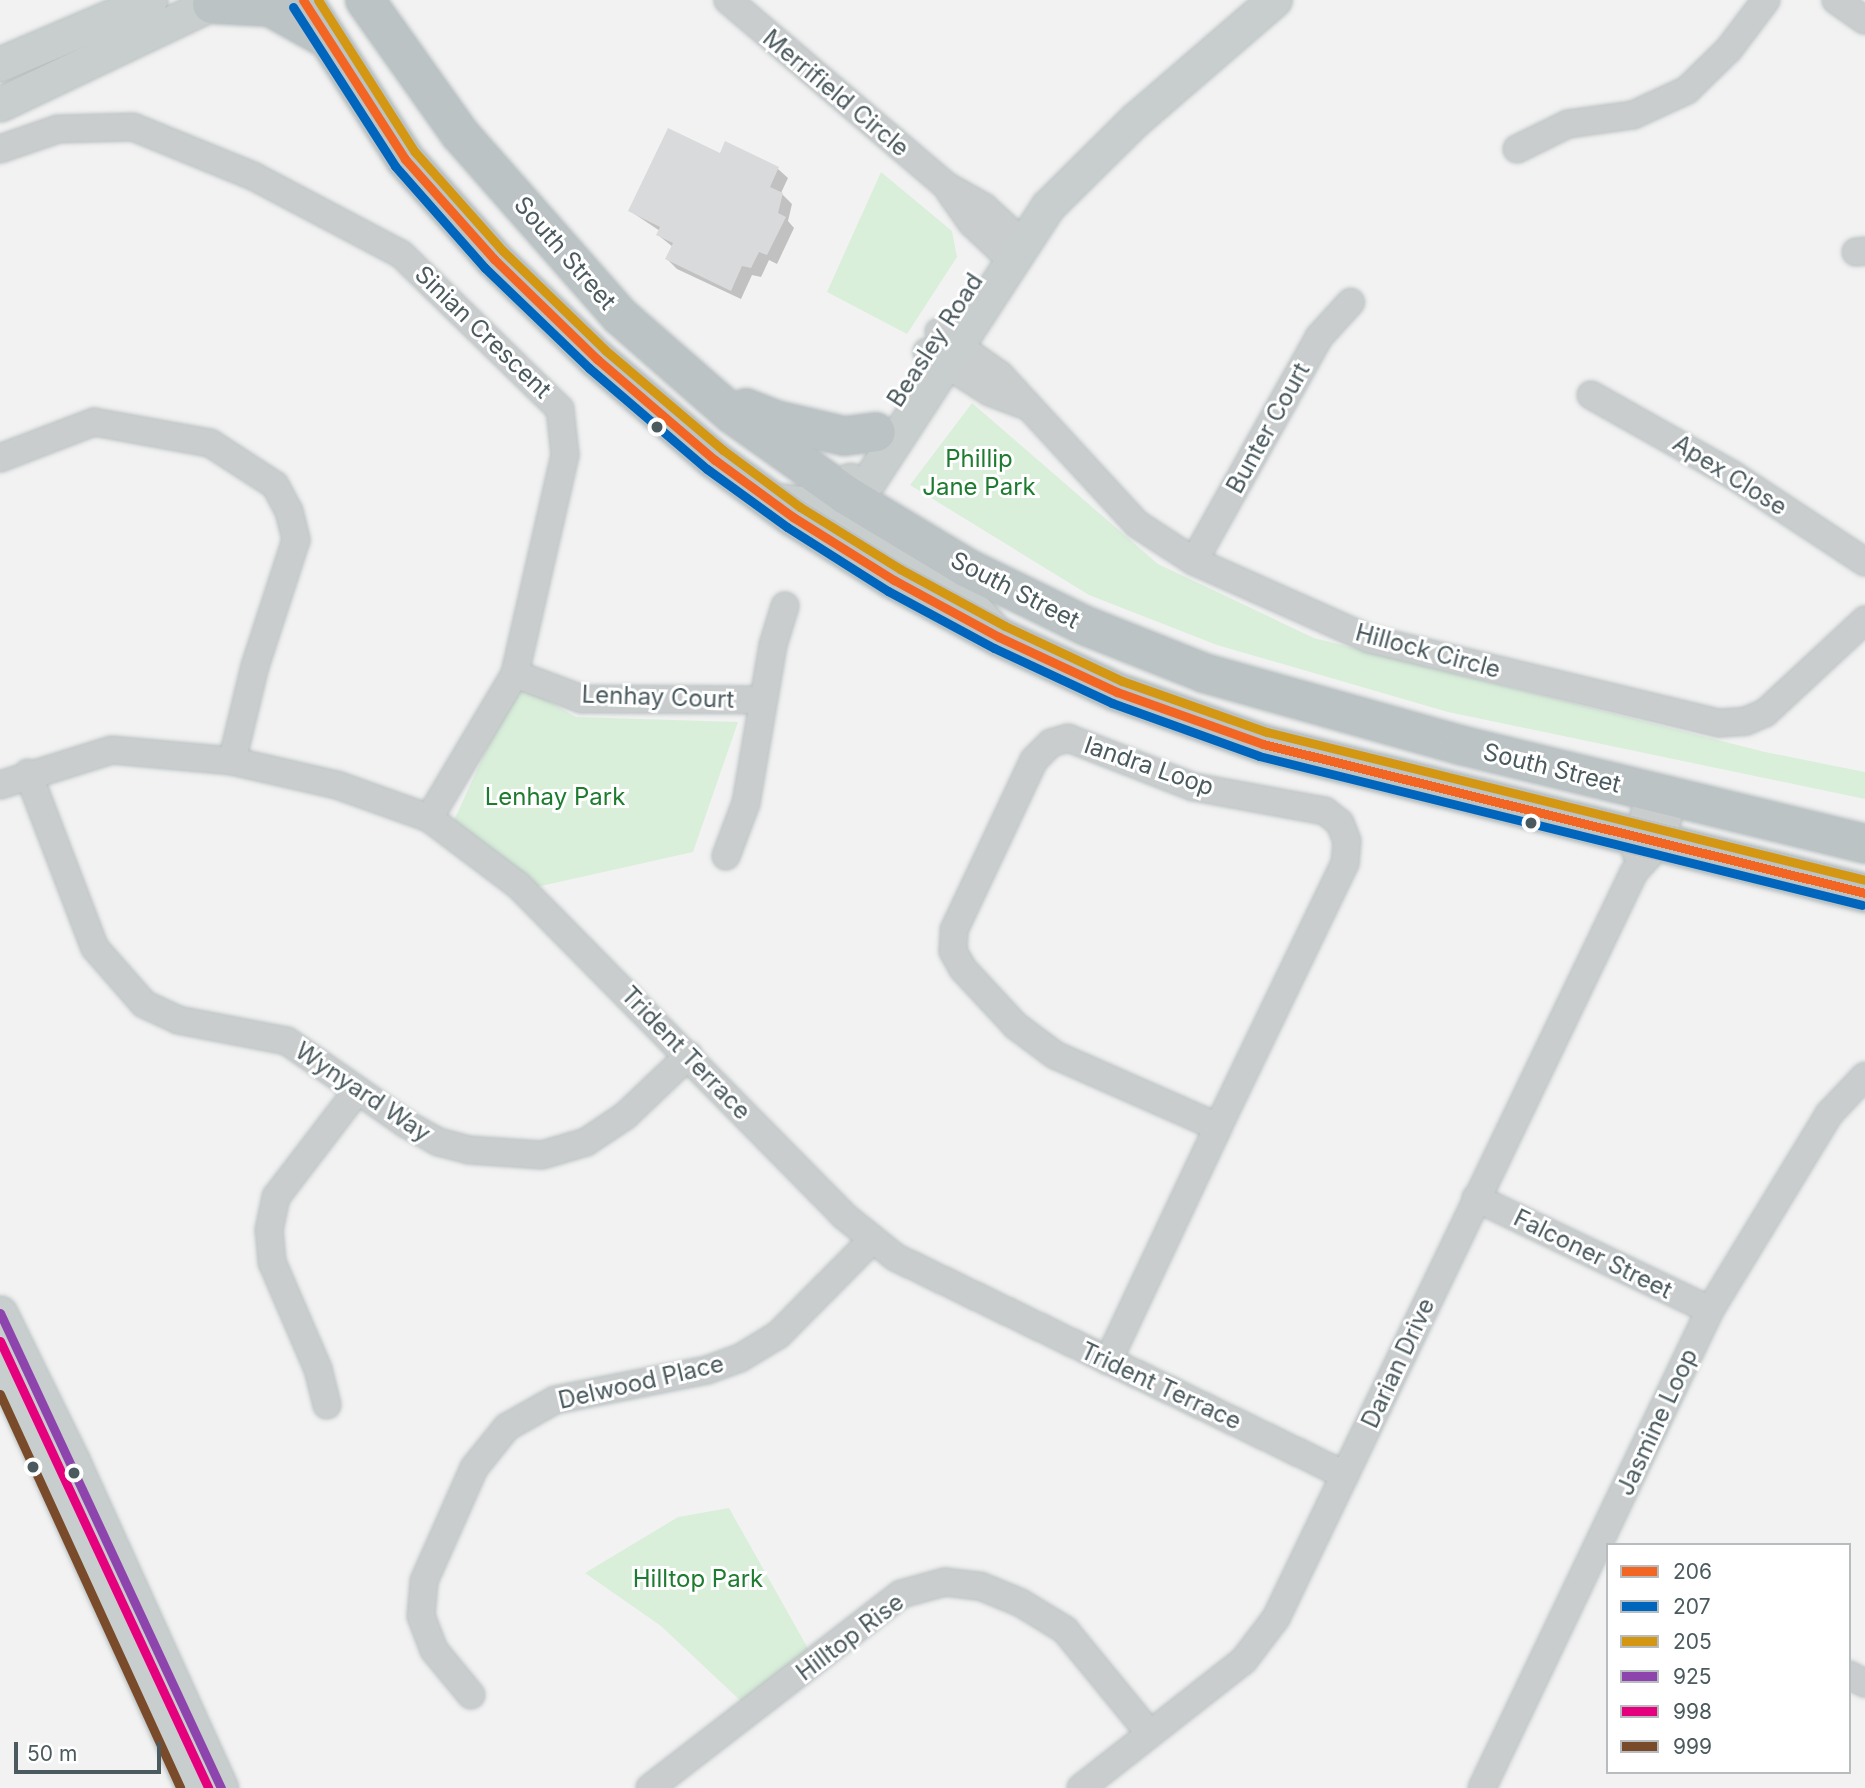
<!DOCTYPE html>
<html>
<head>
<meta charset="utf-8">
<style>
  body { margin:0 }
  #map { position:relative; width:1865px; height:1788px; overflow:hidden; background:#f2f2f2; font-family:Inter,sans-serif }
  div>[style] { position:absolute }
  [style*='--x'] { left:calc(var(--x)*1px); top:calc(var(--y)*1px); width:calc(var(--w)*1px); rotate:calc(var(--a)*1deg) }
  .green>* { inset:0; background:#d9efda }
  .shadow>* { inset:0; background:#0003 }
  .building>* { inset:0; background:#d8dadb }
  .roads { filter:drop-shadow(0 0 2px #b8bfc0) drop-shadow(0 0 2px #b8bfc0) }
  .minor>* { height:26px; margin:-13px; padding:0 13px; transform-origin:13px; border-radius:13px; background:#cacdce }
  .major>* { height:33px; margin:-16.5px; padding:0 16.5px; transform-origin:16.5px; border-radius:16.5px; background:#c8cdcd }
  .highway>* { height:38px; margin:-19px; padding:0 19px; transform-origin:19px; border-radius:19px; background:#bcc3c5 }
  .bus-1>* { height:9px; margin:-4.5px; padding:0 4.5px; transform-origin:4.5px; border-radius:4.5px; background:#f26522 }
  .bus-2>* { height:9px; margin:-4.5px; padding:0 4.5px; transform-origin:4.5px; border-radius:4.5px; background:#0065bd }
  .bus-3>* { height:9px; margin:-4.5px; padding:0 4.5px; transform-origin:4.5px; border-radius:4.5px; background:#d49713 }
  .bus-4>* { height:9px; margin:-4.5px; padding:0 4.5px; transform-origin:4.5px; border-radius:4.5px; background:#8e44ad }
  .bus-5>* { height:9px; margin:-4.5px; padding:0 4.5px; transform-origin:4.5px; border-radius:4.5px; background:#e5007d }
  .bus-6>* { height:9px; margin:-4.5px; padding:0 4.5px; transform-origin:4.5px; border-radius:4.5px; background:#7a4b2a }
  .dots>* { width:19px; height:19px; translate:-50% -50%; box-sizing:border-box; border:4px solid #fff; border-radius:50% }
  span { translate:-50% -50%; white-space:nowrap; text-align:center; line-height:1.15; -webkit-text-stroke:6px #fff; paint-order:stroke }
  .street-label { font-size:24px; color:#4a5a5e }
  .park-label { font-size:24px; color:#1e7c30 }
  .legend { position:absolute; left:1606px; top:1543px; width:245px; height:231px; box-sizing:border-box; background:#fff; border:2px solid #b7bdbf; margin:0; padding:9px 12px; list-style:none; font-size:21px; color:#4a5a5e }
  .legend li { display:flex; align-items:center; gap:14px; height:35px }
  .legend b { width:35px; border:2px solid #b7bdbf }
  .scale { position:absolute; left:14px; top:1742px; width:147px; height:32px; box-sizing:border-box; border:4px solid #4a5a5e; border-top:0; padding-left:9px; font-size:21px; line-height:24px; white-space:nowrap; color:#4a5a5e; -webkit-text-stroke:5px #fff; paint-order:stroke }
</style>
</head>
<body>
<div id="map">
  <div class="green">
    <div style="clip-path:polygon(881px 172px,952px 231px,957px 257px,907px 334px,827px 292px)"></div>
    <div style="clip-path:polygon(972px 403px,1158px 564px,1314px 638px,1765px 752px,1865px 772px,1865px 799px,1448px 712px,1217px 645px,1089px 595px,910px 485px)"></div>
    <div style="clip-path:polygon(517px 683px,576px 717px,738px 722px,693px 852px,532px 888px,449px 831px)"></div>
    <div style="clip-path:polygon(729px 1508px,810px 1652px,744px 1704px,661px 1626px,585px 1573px,678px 1517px)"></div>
  </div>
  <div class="shadow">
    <div style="clip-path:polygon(721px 155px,778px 169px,788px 178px,781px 193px,792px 204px,788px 221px,794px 228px,777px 264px,769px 260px,761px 277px,752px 275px,741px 299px,677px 269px,667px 259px,673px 247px,658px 235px,660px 231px,630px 211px)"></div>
  </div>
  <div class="building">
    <div style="clip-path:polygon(668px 128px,720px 153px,725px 141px,779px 167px,770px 187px,783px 193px,778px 213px,786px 217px,767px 255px,759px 252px,751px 268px,742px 266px,731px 291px,665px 259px,673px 243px,656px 235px,660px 227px,628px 211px)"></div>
  </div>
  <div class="roads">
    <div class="minor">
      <div style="--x:728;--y:0;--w:285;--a:40.4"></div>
      <div style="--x:945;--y:185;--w:45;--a:29.4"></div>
      <div style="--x:984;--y:207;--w:52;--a:42.6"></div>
      <div style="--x:1836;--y:0;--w:35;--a:35"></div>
      <div style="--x:0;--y:149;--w:61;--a:-19"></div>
      <div style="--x:58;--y:129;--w:75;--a:-1.5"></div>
      <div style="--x:133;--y:127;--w:130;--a:22.2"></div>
      <div style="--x:253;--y:176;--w:167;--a:27.8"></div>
      <div style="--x:401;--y:254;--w:222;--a:44.3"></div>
      <div style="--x:560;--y:409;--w:46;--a:83.8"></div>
      <div style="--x:565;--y:455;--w:225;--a:102.9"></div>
      <div style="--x:515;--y:674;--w:168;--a:120.8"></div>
      <div style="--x:1517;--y:149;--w:57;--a:-26.1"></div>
      <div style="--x:1568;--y:124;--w:66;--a:-7.9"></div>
      <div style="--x:1633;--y:115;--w:60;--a:-24.8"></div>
      <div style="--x:1687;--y:90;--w:59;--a:-44.3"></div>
      <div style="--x:1729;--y:49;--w:61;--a:-52.9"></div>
      <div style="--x:950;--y:192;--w:38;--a:55"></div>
      <div style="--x:972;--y:223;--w:51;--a:43.4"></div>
      <div style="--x:1856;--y:252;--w:9;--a:-6"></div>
      <div style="--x:939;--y:332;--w:75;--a:35.2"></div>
      <div style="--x:1000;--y:375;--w:202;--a:47.4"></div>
      <div style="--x:1137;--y:524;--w:68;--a:33"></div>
      <div style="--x:1194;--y:561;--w:192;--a:24"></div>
      <div style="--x:1369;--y:639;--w:361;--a:13.5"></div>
      <div style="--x:1720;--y:723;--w:26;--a:-4"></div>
      <div style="--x:1746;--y:721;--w:21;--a:-23"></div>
      <div style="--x:1765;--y:713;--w:137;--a:-42.9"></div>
      <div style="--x:927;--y:352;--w:75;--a:32.4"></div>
      <div style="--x:990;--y:392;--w:34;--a:21"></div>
      <div style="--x:1591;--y:395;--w:163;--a:29.4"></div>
      <div style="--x:1733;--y:475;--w:158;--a:33.4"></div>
      <div style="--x:0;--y:458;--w:101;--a:-21"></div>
      <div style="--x:94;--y:422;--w:118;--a:10.3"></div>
      <div style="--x:210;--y:443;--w:77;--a:32.9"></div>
      <div style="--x:275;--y:485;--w:30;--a:62"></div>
      <div style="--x:289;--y:511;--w:30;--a:76"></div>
      <div style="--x:296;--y:540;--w:133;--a:108"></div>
      <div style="--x:255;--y:666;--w:98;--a:103.6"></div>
      <div style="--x:1194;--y:561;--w:257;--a:-60.8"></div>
      <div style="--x:1319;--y:337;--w:47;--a:-47.6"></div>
      <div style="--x:515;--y:674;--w:72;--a:20.5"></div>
      <div style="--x:582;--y:699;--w:181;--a:0.3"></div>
      <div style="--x:28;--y:773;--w:187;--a:69.1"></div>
      <div style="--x:95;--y:948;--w:74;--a:48.8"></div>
      <div style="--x:144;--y:1004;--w:38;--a:25"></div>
      <div style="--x:178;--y:1020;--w:111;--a:10.9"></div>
      <div style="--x:287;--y:1041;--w:145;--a:34.9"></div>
      <div style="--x:406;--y:1124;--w:38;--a:29"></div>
      <div style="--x:439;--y:1142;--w:31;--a:15"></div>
      <div style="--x:469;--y:1150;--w:73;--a:3.9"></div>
      <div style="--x:542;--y:1155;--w:46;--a:-16.5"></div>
      <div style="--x:586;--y:1142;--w:47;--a:-33.7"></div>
      <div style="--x:625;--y:1116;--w:88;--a:-43.6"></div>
      <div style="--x:0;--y:785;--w:117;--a:-17.4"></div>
      <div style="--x:112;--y:750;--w:121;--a:5.2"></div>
      <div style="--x:232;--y:761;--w:108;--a:12.9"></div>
      <div style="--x:337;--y:785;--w:98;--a:19.7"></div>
      <div style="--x:429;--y:818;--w:111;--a:37"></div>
      <div style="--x:518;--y:885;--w:463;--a:45.4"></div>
      <div style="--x:843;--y:1215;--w:67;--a:38.9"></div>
      <div style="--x:895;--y:1257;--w:500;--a:25.85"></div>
      <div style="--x:1636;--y:853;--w:61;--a:-77.8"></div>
      <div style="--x:726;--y:856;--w:57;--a:-69.3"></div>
      <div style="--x:746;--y:803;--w:160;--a:-80.3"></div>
      <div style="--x:773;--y:645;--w:41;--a:-72.9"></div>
      <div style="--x:1476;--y:1198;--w:259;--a:25.6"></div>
      <div style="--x:1108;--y:1361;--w:259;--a:-64.8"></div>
      <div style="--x:1218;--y:1127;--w:178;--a:-156.2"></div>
      <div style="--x:1055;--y:1055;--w:49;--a:-143.4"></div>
      <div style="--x:1016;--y:1026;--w:78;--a:-132.9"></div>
      <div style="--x:963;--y:969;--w:21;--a:-119"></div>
      <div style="--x:953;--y:951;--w:21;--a:-87"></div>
      <div style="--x:954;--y:930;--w:188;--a:-64.8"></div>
      <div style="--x:1034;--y:760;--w:24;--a:-45"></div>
      <div style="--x:1051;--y:743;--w:18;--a:-16"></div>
      <div style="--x:1068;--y:738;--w:135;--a:21.3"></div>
      <div style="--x:1194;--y:787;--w:133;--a:10.4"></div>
      <div style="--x:1325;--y:811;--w:19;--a:39"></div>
      <div style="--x:1340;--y:823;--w:19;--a:69"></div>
      <div style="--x:1347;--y:841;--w:22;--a:95"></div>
      <div style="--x:1345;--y:863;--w:293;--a:115.7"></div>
      <div style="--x:327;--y:1405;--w:37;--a:-104"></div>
      <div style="--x:318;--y:1369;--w:116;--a:-113.3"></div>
      <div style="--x:272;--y:1262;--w:32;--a:-95"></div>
      <div style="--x:269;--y:1230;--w:34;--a:-78"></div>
      <div style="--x:276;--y:1197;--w:133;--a:-52.6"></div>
      <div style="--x:1849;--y:1675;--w:18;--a:27"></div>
      <div style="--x:471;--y:1695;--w:58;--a:-129.4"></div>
      <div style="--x:434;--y:1650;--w:36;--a:-111"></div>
      <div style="--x:421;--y:1616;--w:35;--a:-85"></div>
      <div style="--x:424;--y:1581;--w:124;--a:-66.1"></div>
      <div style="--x:474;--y:1468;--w:53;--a:-51.2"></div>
      <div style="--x:507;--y:1427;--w:55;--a:-29.4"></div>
      <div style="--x:555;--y:1400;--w:155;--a:-11.2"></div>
      <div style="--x:707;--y:1370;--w:35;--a:-20"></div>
      <div style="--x:740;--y:1358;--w:44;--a:-31.2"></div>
      <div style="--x:778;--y:1335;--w:134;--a:-45.3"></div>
      <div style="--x:650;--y:1788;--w:317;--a:-37.7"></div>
      <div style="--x:901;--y:1594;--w:46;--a:-15.3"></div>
      <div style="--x:945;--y:1582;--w:35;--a:7"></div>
      <div style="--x:980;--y:1586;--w:44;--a:22.5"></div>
      <div style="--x:1021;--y:1603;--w:52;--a:31.5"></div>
      <div style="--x:1065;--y:1630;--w:134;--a:50.7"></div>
      <div style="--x:1081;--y:1788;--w:207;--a:-38.1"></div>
      <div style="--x:1244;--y:1660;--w:53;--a:-52.7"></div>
      <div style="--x:1276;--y:1618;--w:827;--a:-64.36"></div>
      <div style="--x:1634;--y:872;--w:43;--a:-47.8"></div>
      <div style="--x:1663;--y:840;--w:42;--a:-77.6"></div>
      <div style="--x:1482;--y:1788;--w:530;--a:-64.5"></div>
      <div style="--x:1710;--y:1310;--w:229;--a:-58.7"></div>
      <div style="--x:1829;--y:1114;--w:52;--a:-46.5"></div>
    </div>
    <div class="major">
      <div style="--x:0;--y:64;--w:163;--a:-23.1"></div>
      <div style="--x:0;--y:104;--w:242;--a:-25.4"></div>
      <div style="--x:850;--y:480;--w:16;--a:105"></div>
      <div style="--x:846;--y:495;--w:18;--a:81"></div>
      <div style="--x:849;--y:513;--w:21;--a:59"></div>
      <div style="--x:860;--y:531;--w:112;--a:31.1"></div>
      <div style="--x:956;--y:589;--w:52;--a:47.4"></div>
      <div style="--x:770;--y:500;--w:55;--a:5.2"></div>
      <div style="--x:825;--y:505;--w:52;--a:-30"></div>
      <div style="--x:870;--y:479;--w:326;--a:-56.9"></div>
      <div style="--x:1048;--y:206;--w:122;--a:-44.7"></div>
      <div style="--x:1135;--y:120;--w:184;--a:-40.8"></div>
      <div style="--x:0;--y:1313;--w:164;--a:63.9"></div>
      <div style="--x:72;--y:1460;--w:360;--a:65.6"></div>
      <div style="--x:0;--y:1364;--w:466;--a:65.5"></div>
    </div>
    <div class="highway">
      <div style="--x:303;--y:0;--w:189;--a:57.3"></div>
      <div style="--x:405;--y:159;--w:134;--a:48.3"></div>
      <div style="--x:494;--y:259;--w:144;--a:44.2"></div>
      <div style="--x:597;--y:359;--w:155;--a:40.6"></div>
      <div style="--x:715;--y:460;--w:97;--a:36.2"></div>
      <div style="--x:793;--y:517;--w:119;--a:32"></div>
      <div style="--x:894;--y:580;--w:119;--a:28.5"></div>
      <div style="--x:999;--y:637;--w:130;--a:25"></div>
      <div style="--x:1117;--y:692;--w:155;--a:19.6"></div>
      <div style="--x:1263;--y:744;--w:620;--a:13.9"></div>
      <div style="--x:365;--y:0;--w:164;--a:54.7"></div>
      <div style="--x:460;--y:134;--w:242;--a:48.7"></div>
      <div style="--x:620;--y:316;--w:149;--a:41.2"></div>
      <div style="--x:732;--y:414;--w:140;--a:35.4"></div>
      <div style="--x:846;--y:495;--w:141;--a:31.1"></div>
      <div style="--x:967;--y:568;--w:132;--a:26"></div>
      <div style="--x:1086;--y:626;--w:127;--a:21.7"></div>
      <div style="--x:1204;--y:673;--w:266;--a:15.7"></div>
      <div style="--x:1460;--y:745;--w:417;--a:13.7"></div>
      <div style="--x:212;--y:4;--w:58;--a:3"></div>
      <div style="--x:270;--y:7;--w:60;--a:29.1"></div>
      <div style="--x:746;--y:408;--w:32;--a:22"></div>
      <div style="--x:776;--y:420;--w:70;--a:13.2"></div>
      <div style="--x:844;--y:436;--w:32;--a:-7"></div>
    </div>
  </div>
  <div class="bus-1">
    <div style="--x:303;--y:0;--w:189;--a:57.3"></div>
    <div style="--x:405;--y:159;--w:134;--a:48.3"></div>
    <div style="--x:494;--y:259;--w:144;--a:44.2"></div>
    <div style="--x:597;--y:359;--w:155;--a:40.6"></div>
    <div style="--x:715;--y:460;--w:97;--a:36.2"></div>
    <div style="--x:793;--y:517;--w:119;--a:32"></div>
    <div style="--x:894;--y:580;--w:119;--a:28.5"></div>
    <div style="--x:999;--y:637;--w:130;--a:25"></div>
    <div style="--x:1117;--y:692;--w:155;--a:19.6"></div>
    <div style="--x:1263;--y:744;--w:620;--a:13.9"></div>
  </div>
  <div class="bus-2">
    <div style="--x:293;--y:7;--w:189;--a:57.3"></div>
    <div style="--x:395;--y:166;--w:136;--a:48.6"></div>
    <div style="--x:485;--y:268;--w:144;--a:43.9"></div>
    <div style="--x:589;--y:368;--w:155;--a:40.6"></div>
    <div style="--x:707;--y:469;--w:99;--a:35.9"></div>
    <div style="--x:787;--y:527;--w:120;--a:32.4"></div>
    <div style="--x:888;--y:591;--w:120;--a:28.3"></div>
    <div style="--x:994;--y:648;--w:130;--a:25"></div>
    <div style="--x:1112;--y:703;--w:156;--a:19.8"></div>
    <div style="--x:1259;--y:756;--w:621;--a:13.88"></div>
  </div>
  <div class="bus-3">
    <div style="--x:318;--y:0;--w:180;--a:57.5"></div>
    <div style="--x:415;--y:152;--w:132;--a:48.4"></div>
    <div style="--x:503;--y:251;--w:142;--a:44.1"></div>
    <div style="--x:605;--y:350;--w:155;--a:40.3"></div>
    <div style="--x:723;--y:450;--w:96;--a:36.5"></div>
    <div style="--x:800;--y:507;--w:118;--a:31.8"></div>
    <div style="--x:900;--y:569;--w:119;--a:28.5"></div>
    <div style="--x:1005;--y:626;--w:129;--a:25.2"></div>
    <div style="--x:1122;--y:681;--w:154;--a:19.4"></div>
    <div style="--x:1267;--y:732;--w:616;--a:13.9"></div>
  </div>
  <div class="bus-4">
    <div style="--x:0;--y:1313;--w:524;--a:65.05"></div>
  </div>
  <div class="bus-5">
    <div style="--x:0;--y:1341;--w:493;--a:65"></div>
  </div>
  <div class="bus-6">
    <div style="--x:0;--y:1394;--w:433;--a:65.4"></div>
  </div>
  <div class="dots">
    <div style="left:657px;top:427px;background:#4a5a5e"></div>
    <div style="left:1531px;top:823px;background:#4a5a5e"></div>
    <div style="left:33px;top:1467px;background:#4a5a5e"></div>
    <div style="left:74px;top:1473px;background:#4a5a5e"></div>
  </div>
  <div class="street-label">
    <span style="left:836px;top:93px;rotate:40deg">Merrifield Circle</span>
    <span style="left:565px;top:253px;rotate:49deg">South Street</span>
    <span style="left:483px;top:332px;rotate:44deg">Sinian Crescent</span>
    <span style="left:935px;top:340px;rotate:-57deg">Beasley Road</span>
    <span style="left:1268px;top:428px;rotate:-61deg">Bunter Court</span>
    <span style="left:1730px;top:475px;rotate:32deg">Apex Close</span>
    <span style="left:1015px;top:590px;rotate:27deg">South Street</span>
    <span style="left:1428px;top:651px;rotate:15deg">Hillock Circle</span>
    <span style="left:658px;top:697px;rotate:2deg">Lenhay Court</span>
    <span style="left:1149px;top:766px;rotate:19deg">Iandra Loop</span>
    <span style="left:1552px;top:768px;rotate:14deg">South Street</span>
    <span style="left:686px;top:1053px;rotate:46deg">Trident Terrace</span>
    <span style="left:363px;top:1092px;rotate:34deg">Wynyard Way</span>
    <span style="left:1593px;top:1254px;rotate:26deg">Falconer Street</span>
    <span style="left:1398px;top:1363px;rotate:-65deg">Darian Drive</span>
    <span style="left:641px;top:1382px;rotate:-13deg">Delwood Place</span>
    <span style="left:1161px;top:1386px;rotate:25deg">Trident Terrace</span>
    <span style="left:1657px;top:1422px;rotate:-65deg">Jasmine Loop</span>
    <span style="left:850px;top:1637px;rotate:-37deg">Hilltop Rise</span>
  </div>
  <div class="park-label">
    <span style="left:979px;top:473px">Phillip<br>Jane Park</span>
    <span style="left:555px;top:797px">Lenhay Park</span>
    <span style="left:698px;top:1579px">Hilltop Park</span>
  </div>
  <ul class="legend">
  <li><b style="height:9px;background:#f26522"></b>206</li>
  <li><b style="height:9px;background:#0065bd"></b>207</li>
  <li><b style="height:9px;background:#d49713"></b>205</li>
  <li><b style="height:9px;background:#8e44ad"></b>925</li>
  <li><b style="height:9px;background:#e5007d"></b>998</li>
  <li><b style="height:9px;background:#7a4b2a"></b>999</li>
  </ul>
  <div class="scale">50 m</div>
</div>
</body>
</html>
